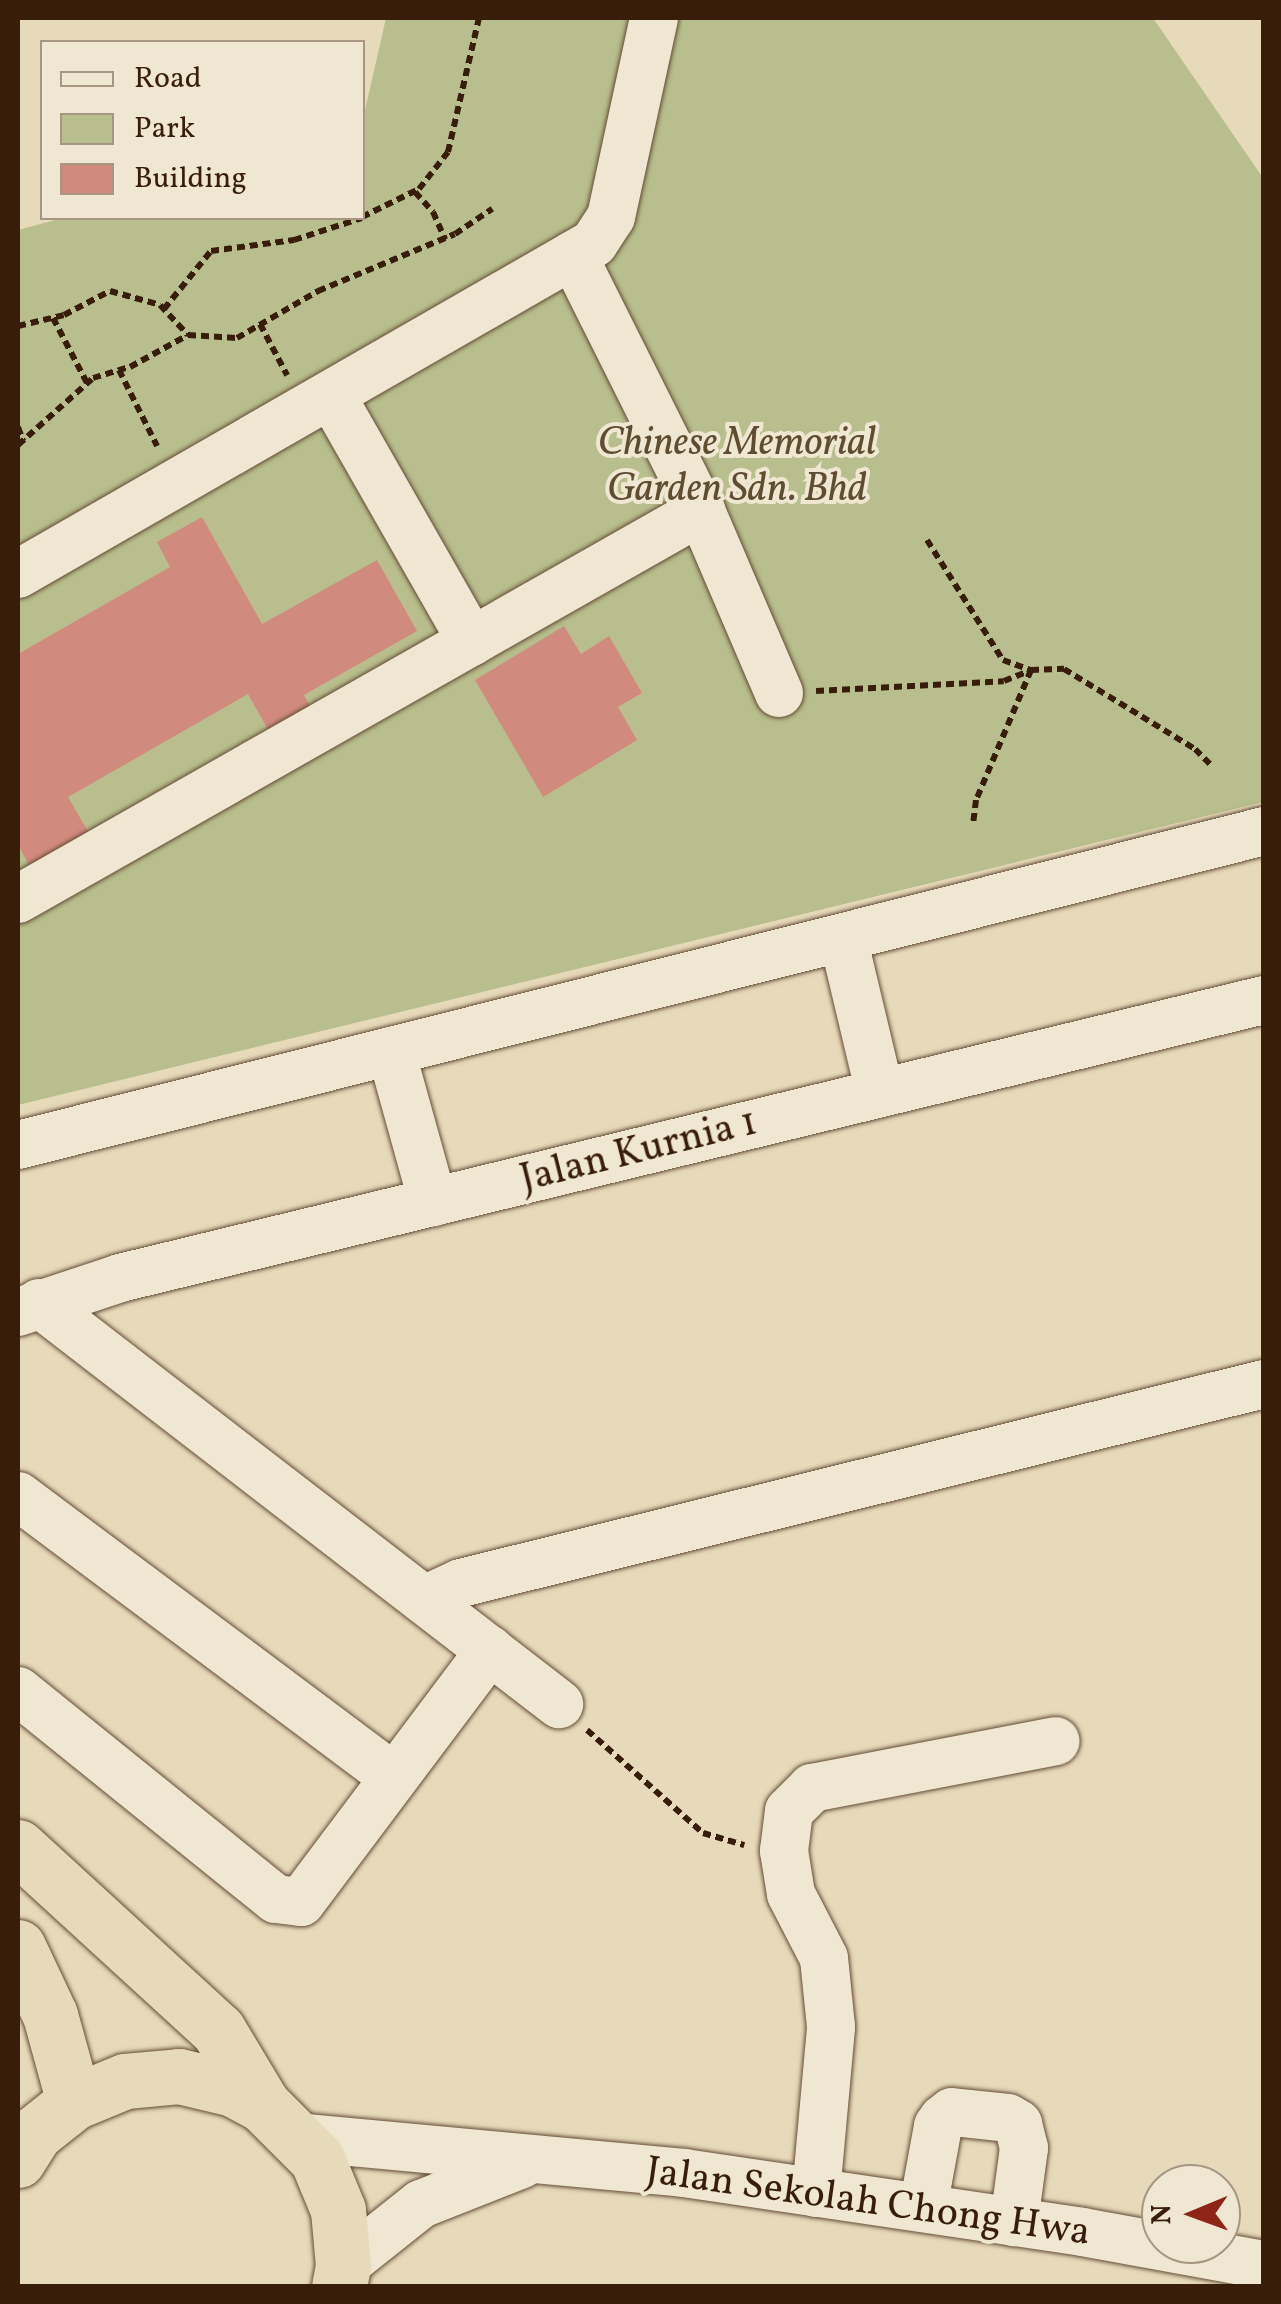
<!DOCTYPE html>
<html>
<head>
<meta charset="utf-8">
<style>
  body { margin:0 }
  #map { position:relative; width:1281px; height:2304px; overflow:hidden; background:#e7daba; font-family:Vollkorn,serif }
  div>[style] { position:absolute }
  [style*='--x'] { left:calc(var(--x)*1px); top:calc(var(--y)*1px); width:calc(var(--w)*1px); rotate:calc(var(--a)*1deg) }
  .green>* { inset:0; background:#b8be8d }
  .building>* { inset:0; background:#d18b7e }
  .path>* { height:6px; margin-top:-3px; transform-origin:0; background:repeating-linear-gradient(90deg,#391d0b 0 8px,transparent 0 13px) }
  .roads { filter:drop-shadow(0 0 2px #644c37) drop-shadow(0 0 2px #644c37) }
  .minor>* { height:48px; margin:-24px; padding:0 24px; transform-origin:24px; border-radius:24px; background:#efe7d2 }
  .highway>* { height:55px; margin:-27.5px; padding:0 27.5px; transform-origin:27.5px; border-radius:27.5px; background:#e7daba }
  span { translate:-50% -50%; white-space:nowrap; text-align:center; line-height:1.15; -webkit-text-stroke:8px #efe7d2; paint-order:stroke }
  .park-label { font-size:40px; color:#5f4d32; font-style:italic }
  .street-label { font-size:40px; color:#391d0b }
  .frame { position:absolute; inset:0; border:20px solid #391d0b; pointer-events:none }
  .legend { position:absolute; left:40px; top:40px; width:325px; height:180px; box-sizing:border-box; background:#efe7d2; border:2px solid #a69682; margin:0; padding:12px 18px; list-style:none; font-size:30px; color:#391d0b }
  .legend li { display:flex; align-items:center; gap:20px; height:50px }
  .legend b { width:50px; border:2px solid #a69682 }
  .north { position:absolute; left:1141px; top:2164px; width:100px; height:100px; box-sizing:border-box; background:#efe7d2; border:2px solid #a69682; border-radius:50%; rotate:269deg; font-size:28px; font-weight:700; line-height:40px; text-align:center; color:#391d0b }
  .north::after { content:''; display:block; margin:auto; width:35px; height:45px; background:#8f2418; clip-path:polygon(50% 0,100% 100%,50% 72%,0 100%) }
</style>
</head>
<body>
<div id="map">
  <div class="green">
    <div style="clip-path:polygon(386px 18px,1153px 18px,1263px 178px,1263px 802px,18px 1105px,18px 230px,63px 218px,362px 218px,363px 119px)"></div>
  </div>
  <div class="building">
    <div style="clip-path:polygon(202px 517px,262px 624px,377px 560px,417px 631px,304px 695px,312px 710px,270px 733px,248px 694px,68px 797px,93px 840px,34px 874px,18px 845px,18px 654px,170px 567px,157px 542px)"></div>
    <div style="clip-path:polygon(564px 626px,581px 654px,609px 636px,642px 693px,618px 707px,637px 740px,543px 797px,475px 680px)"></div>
  </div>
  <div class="path">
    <div style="--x:415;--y:192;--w:27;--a:48"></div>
    <div style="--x:433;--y:212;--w:30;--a:66"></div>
    <div style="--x:362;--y:217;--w:64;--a:-26.2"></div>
    <div style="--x:419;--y:189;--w:47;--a:-51.9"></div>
    <div style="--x:448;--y:152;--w:138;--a:-77"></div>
    <div style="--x:164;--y:309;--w:75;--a:-51"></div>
    <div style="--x:211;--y:251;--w:84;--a:-7.5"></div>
    <div style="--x:294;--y:240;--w:71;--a:-17.9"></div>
    <div style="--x:53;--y:318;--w:73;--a:62.4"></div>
    <div style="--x:260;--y:324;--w:58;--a:62.1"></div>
    <div style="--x:18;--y:326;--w:47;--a:-13.4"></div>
    <div style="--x:64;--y:315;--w:52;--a:-27.6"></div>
    <div style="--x:110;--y:291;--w:52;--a:15.6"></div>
    <div style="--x:160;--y:305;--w:41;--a:47"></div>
    <div style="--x:188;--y:335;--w:49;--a:3.5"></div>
    <div style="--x:237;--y:338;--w:94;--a:-30.1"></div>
    <div style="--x:318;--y:291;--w:148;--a:-22.6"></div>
    <div style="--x:455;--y:234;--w:45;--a:-34"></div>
    <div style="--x:119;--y:370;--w:85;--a:63.4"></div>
    <div style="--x:18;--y:427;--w:15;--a:70"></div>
    <div style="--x:18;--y:445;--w:101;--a:-41.8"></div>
    <div style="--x:93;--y:378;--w:39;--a:-17"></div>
    <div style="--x:130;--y:367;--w:66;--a:-28.9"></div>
    <div style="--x:927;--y:540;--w:142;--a:57.7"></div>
    <div style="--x:1003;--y:660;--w:30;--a:20"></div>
    <div style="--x:1031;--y:670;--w:141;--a:112.9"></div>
    <div style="--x:976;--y:800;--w:24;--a:97"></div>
    <div style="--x:816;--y:691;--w:188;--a:-3"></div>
    <div style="--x:1004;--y:681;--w:29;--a:-22"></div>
    <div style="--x:1031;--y:670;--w:33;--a:-2"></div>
    <div style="--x:1064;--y:669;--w:153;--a:31.4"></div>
    <div style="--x:1195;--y:749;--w:23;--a:45"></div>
    <div style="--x:587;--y:1730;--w:155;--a:41.6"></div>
    <div style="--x:703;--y:1833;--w:43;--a:16.3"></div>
  </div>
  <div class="roads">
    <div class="minor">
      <div style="--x:331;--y:395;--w:284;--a:60.3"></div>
      <div style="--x:701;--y:511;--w:198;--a:66.8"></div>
      <div style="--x:18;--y:574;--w:664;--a:-29.88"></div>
      <div style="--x:594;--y:243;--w:31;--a:-57"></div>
      <div style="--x:611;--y:217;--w:204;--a:-77.8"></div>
      <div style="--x:18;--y:899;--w:786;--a:-29.6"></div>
      <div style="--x:701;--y:511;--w:286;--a:-116.6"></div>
      <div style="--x:843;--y:938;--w:159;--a:76.6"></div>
      <div style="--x:391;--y:1051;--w:157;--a:74.5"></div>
      <div style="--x:18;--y:1145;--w:1285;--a:-14.14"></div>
      <div style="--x:39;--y:1303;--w:657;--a:37.64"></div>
      <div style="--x:18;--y:1312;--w:108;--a:-18.4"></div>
      <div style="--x:120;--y:1278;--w:1177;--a:-13.66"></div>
      <div style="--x:18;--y:1496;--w:467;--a:36.8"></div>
      <div style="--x:424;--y:1600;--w:41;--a:-24.7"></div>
      <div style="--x:461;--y:1583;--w:827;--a:-13.92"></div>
      <div style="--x:18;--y:1691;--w:331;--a:38.9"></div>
      <div style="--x:276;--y:1899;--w:25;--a:7"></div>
      <div style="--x:301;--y:1902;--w:315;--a:-53.1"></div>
      <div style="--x:297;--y:2137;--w:389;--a:5.3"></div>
      <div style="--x:684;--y:2173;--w:402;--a:8.4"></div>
      <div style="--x:1082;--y:2232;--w:185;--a:10.3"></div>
      <div style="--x:816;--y:2193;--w:167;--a:-84.8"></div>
      <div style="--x:831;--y:2027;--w:69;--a:-95.8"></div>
      <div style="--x:824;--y:1958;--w:72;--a:-117.3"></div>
      <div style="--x:791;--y:1894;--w:44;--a:-99.2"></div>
      <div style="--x:784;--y:1851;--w:40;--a:-82.9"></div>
      <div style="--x:789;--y:1811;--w:33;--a:-45"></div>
      <div style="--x:812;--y:1788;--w:248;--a:-10.9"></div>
      <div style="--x:923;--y:2208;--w:83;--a:-79.6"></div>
      <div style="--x:938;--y:2126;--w:9;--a:-54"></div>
      <div style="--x:943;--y:2119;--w:11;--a:-38"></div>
      <div style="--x:952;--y:2112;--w:56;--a:6.1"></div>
      <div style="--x:1008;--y:2118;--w:12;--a:31"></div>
      <div style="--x:1018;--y:2124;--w:25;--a:76"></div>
      <div style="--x:1024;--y:2148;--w:75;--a:97.7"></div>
      <div style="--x:343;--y:2266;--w:100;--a:-38.5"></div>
      <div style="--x:421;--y:2204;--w:109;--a:-21.6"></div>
    </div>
    <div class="highway">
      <div style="--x:18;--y:1847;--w:271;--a:42.5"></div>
      <div style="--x:218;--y:2030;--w:87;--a:59"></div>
      <div style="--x:18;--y:1947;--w:75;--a:64.8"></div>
      <div style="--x:50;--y:2015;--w:90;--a:74.6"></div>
      <div style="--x:18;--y:2160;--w:32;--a:-58"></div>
      <div style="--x:35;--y:2133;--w:50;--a:-38.5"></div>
      <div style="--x:74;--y:2102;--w:55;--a:-22.4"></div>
      <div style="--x:125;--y:2081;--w:54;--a:-5.3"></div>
      <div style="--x:179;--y:2076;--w:56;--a:13.5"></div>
      <div style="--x:233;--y:2089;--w:34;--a:28"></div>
      <div style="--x:263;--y:2105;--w:76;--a:45"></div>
      <div style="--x:317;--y:2159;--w:55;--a:67.6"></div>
      <div style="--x:338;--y:2210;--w:56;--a:84.9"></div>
      <div style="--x:343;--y:2266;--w:20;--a:101"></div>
    </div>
  </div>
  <div class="park-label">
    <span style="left:737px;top:467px">Chinese Memorial<br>Garden Sdn. Bhd</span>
  </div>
  <div class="street-label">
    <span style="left:639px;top:1152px;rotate:-14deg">Jalan Kurnia 1</span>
    <span style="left:868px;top:2203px;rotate:8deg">Jalan Sekolah Chong Hwa</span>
  </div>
  <div class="frame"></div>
  <ul class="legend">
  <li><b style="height:12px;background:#efe7d2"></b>Road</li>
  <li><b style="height:28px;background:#b8be8d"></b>Park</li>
  <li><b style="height:28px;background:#d18b7e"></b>Building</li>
  </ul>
  <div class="north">N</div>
</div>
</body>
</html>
